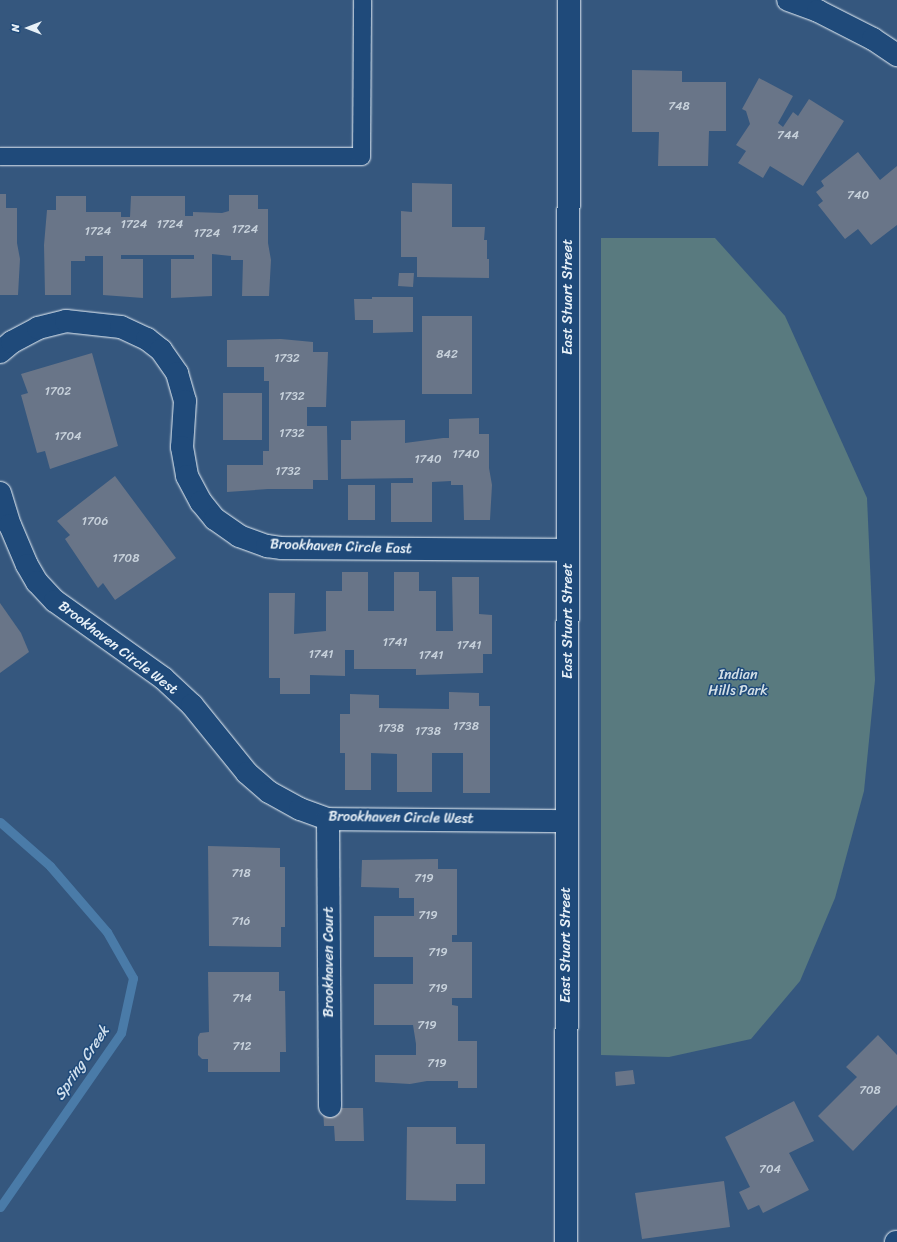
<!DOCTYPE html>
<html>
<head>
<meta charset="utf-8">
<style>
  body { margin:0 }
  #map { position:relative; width:897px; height:1242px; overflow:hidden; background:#35577e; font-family:Sriracha,sans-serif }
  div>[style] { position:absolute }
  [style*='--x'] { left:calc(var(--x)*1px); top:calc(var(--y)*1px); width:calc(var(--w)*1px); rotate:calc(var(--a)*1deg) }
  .green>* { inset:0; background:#597a7f }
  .stream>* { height:9px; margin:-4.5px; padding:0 4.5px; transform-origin:4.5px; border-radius:4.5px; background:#4a7ba8 }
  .building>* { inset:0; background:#697588 }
  .roads { filter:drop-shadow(0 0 1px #e8f1f8) drop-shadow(0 0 1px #e8f1f8) }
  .service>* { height:17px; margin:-8.5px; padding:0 8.5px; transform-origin:8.5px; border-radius:8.5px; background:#1f4a7a }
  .minor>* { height:22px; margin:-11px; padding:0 11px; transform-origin:11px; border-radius:11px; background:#1f4a7a }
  span { translate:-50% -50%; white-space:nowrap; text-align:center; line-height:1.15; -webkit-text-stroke:3px #1f4a7a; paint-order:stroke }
  .number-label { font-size:12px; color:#c8d2dc }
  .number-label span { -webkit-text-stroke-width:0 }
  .street-label { font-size:14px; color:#e8f1f8 }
  .park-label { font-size:14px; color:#d3dfe6 }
  .water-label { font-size:15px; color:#d0dfec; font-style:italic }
  .north { position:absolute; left:8px; top:8px; width:40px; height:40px; -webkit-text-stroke:3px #1f4a7a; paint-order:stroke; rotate:270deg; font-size:11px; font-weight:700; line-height:16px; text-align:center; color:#e8f1f8 }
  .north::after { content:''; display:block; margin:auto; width:14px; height:18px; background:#e8f1f8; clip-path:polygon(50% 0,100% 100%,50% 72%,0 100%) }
</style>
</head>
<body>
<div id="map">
  <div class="green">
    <div style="clip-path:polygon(601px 238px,715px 238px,785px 316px,867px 498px,875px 680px,864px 791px,835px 898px,800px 981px,751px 1039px,669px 1057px,601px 1055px)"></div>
  </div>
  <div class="stream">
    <div style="--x:0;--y:822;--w:67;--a:41.3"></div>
    <div style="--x:50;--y:866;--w:87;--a:49.2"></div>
    <div style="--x:107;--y:932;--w:53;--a:60.5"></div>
    <div style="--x:133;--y:978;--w:56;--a:102.3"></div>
    <div style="--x:121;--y:1033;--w:212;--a:124.8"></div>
  </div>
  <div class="building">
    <div style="clip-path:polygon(632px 70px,682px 71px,682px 82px,726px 82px,726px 131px,709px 131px,708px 166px,658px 166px,659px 132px,632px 132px)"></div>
    <div style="clip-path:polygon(759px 78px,793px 96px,778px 123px,783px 127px,793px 112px,798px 116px,809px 99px,844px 121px,803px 186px,770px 166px,763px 178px,738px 163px,746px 151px,736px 145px,750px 124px,746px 111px,742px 109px)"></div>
    <div style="clip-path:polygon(858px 152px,880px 180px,897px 166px,897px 225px,871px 245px,858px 229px,845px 239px,818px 205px,823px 201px,816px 192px,824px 186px,821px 181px)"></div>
    <div style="clip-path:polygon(412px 183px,452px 184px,452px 227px,485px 227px,484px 240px,487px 240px,487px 259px,489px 259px,489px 278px,417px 277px,417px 257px,401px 257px,401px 211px,412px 212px)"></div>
    <div style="clip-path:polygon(0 194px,6px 194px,6px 208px,17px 208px,17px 243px,20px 259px,18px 295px,0 295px)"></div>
    <div style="clip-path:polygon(229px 195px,258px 195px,258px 209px,268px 209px,268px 243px,271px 260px,269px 296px,242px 296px,243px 260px,231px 260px,231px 256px,212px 254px,212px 296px,171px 298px,171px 259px,194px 259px,194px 255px,121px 255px,121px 259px,143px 259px,143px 298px,103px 295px,103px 256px,85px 256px,85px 261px,71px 261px,71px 295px,45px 295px,44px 245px,47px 210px,56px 210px,56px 196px,86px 196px,86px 212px,121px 212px,121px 217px,130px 217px,131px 196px,185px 196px,185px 216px,193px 216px,193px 212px,222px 213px,229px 211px)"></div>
    <div style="clip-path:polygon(399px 273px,414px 273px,413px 287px,398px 286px)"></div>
    <div style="clip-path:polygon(372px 297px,413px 297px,413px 332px,373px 333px,373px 320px,355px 320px,354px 299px,372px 299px)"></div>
    <div style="clip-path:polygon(422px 316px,472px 316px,472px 394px,422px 394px)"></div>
    <div style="clip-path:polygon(281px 339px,313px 342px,313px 352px,328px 352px,326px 407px,307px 407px,307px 426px,327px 426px,328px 480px,313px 480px,313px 489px,268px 489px,227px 492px,227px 465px,263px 465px,263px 451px,269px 451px,269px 381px,264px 381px,264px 367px,227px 367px,227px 340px)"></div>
    <div style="clip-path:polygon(92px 353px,118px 446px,50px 469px,45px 451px,37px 453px,21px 395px,28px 393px,21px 374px)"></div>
    <div style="clip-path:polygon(223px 393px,262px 393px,262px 440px,223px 440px)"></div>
    <div style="clip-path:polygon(479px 418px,479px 434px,489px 434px,489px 468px,492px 485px,490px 520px,464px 520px,463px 485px,451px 485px,451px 481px,432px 482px,432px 522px,391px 522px,391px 483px,413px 483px,413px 478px,341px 479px,341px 440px,351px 440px,351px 421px,405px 420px,405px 443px,443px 438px,449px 438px,449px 419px)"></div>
    <div style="clip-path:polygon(115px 476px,176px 558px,115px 600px,103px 583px,98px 588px,65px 539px,70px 535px,57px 521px)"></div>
    <div style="clip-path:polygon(348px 485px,375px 485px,375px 520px,348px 520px)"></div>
    <div style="clip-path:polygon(342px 572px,368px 572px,368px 611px,394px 611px,394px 572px,419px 572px,419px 591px,436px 591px,436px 631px,453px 631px,452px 577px,479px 577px,479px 614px,492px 615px,492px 654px,483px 654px,483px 673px,416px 675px,416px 669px,354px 669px,354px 650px,345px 650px,345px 676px,310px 675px,310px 694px,280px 694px,280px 678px,269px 678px,269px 593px,295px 593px,294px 634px,326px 631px,326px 591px,342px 591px)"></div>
    <div style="clip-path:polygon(0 603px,21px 633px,29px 652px,0 673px)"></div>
    <div style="clip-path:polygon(449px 692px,479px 693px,479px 706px,490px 706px,490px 793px,463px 793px,463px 753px,432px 753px,432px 792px,397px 792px,397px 754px,371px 753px,371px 790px,345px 790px,345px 753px,340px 753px,340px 714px,350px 714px,350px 694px,379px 695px,379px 708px,449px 709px)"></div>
    <div style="clip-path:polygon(208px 846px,280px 848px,280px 867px,285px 867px,285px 927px,281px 927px,281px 947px,209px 946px)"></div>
    <div style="clip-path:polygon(438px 859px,438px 869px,457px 869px,457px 935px,452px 935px,452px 942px,472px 942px,472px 998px,452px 998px,452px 1005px,458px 1006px,458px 1041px,477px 1041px,477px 1088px,458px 1088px,458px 1081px,427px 1081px,410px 1084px,375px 1082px,375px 1055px,416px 1055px,416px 1044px,413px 1025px,374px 1025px,374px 984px,413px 984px,413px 957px,374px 957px,374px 916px,414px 916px,414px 898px,399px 898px,399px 888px,361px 887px,362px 860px)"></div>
    <div style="clip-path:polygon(208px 972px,279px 972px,279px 991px,285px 991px,286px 1052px,280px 1052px,280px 1072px,208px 1072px,208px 1059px,202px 1059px,198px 1055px,198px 1037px,200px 1033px,209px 1032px)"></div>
    <div style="clip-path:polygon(878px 1035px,897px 1055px,897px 1105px,853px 1151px,818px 1116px,857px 1077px,846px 1067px)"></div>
    <div style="clip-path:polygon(633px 1070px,635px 1084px,616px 1086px,615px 1072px)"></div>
    <div style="clip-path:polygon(794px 1101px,814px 1141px,789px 1153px,809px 1190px,763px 1213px,759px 1205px,748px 1210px,739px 1192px,750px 1187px,725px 1137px)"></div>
    <div style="clip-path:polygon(323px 1108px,363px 1108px,364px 1141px,335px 1141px,334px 1126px,324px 1126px)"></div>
    <div style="clip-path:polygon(407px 1127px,456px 1127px,456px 1144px,485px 1144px,485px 1184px,456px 1184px,456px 1201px,406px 1200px)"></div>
    <div style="clip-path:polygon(724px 1181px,730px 1227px,642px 1239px,635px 1193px)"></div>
  </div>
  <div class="roads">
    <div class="service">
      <div style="--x:0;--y:156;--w:361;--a:0"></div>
      <div style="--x:361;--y:156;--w:156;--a:-89.6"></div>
    </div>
    <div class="minor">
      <div style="--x:788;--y:0;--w:32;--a:20"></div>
      <div style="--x:818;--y:11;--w:62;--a:27"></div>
      <div style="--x:873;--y:39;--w:29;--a:34"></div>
      <div style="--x:0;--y:352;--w:16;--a:-40"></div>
      <div style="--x:12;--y:342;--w:30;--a:-28"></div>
      <div style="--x:38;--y:328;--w:29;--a:-14"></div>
      <div style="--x:66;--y:321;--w:55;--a:6.2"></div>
      <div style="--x:121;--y:327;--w:29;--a:25"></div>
      <div style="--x:147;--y:339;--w:18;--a:38"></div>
      <div style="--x:161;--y:350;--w:28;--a:55"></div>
      <div style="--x:177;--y:373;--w:29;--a:74"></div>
      <div style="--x:185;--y:401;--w:46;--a:93.7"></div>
      <div style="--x:182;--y:447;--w:29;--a:80"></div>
      <div style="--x:187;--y:476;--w:30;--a:62"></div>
      <div style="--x:201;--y:502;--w:22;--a:51"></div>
      <div style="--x:215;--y:519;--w:29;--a:35"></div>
      <div style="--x:239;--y:536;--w:30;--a:20"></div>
      <div style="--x:267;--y:546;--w:15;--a:8"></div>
      <div style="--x:282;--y:548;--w:286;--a:0.4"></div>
      <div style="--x:0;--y:493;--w:34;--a:73"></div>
      <div style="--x:10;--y:525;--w:43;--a:67"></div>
      <div style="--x:27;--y:565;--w:20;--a:60"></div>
      <div style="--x:37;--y:582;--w:26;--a:47"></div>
      <div style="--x:55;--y:601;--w:133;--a:35.5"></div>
      <div style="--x:163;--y:678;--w:40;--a:43"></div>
      <div style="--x:192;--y:705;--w:87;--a:51"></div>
      <div style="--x:247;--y:773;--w:29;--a:41"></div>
      <div style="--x:269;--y:792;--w:35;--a:29"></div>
      <div style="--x:300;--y:809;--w:30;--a:20"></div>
      <div style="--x:328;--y:819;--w:238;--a:0.5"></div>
      <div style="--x:328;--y:819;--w:287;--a:89.6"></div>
      <div style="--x:566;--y:1242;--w:1242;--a:-89.86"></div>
      <div style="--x:896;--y:1242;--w:1;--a:0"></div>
    </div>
  </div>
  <div class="number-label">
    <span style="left:679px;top:107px">748</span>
    <span style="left:788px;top:136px">744</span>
    <span style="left:858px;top:196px">740</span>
    <span style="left:134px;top:225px">1724</span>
    <span style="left:170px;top:225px">1724</span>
    <span style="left:245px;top:230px">1724</span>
    <span style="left:98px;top:232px">1724</span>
    <span style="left:207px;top:234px">1724</span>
    <span style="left:447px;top:355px">842</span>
    <span style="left:287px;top:359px">1732</span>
    <span style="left:58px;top:392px">1702</span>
    <span style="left:292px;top:397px">1732</span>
    <span style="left:292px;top:434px">1732</span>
    <span style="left:68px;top:437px">1704</span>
    <span style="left:466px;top:455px">1740</span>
    <span style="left:428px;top:460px">1740</span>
    <span style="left:288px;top:472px">1732</span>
    <span style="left:95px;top:522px">1706</span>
    <span style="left:126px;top:559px">1708</span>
    <span style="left:395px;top:643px">1741</span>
    <span style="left:469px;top:646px">1741</span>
    <span style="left:321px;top:655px">1741</span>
    <span style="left:431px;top:656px">1741</span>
    <span style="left:466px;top:727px">1738</span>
    <span style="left:391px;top:729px">1738</span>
    <span style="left:428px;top:732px">1738</span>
    <span style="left:241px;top:874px">718</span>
    <span style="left:424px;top:879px">719</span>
    <span style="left:428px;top:916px">719</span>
    <span style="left:241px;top:922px">716</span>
    <span style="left:438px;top:953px">719</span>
    <span style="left:438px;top:989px">719</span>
    <span style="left:242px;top:999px">714</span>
    <span style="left:427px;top:1026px">719</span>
    <span style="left:242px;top:1047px">712</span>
    <span style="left:437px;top:1064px">719</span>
    <span style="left:870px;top:1091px">708</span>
    <span style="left:770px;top:1170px">704</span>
  </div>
  <div class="street-label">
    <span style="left:568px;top:297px;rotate:-90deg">East Stuart Street</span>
    <span style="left:341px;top:547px;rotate:2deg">Brookhaven Circle East</span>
    <span style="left:568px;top:621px;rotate:-90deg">East Stuart Street</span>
    <span style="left:118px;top:648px;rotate:37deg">Brookhaven Circle West</span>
    <span style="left:401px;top:818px;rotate:1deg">Brookhaven Circle West</span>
    <span style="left:566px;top:945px;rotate:-90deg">East Stuart Street</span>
    <span style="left:329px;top:962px;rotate:-90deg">Brookhaven Court</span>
  </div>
  <div class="park-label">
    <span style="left:738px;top:683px">Indian<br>Hills Park</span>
  </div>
  <div class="water-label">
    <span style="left:82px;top:1063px;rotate:-56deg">Spring Creek</span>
  </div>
  <div class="north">N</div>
</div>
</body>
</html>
